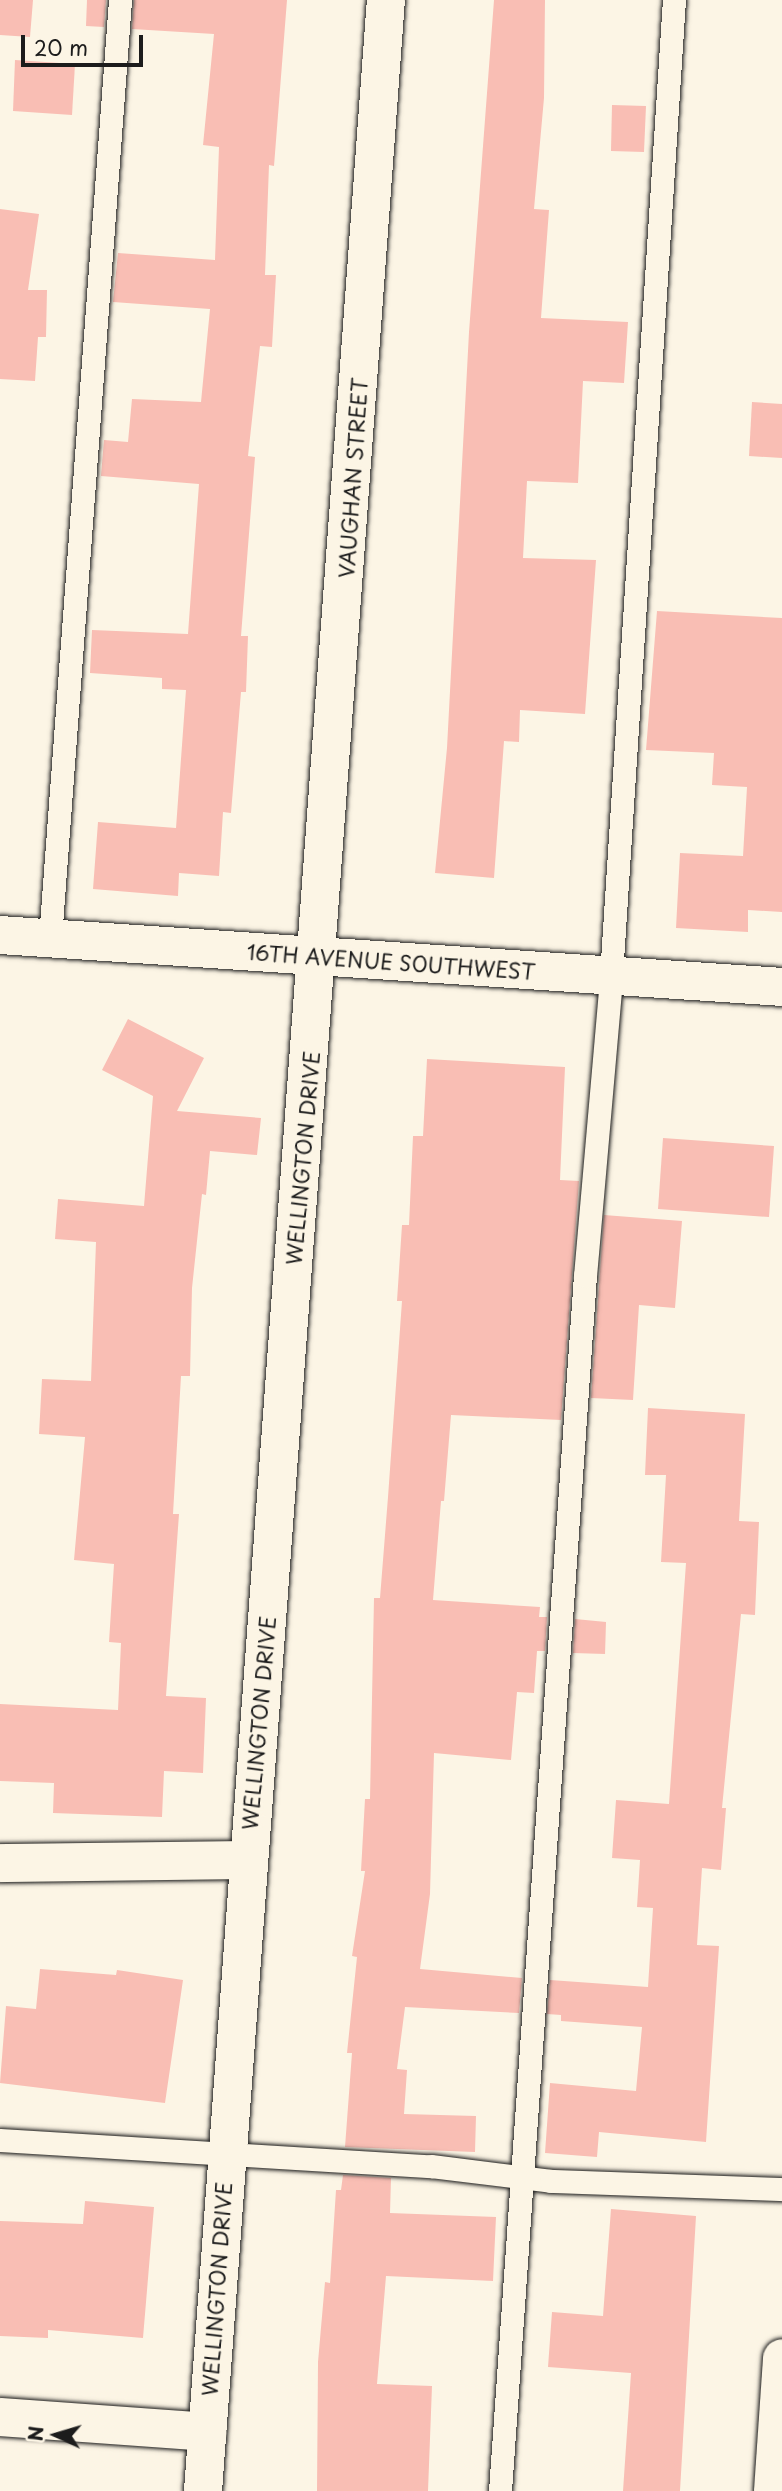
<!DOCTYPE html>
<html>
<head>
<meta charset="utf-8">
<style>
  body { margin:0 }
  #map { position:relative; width:782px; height:2491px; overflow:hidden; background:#fcf5e5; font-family:"Playpen Sans",sans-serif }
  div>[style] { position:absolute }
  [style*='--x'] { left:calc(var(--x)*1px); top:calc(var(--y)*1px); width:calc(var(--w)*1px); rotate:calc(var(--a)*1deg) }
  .building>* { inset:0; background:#f9beb4 }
  .roads { filter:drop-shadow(0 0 2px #1c1c1c) drop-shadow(0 0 2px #1c1c1c) }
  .service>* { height:23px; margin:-11.5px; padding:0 11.5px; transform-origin:11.5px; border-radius:11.5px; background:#fcf5e5 }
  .minor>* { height:38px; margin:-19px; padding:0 19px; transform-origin:19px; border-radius:19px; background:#fcf5e5 }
  .tertiary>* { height:38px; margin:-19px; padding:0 19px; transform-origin:19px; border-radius:19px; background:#fcf5e5 }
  span { translate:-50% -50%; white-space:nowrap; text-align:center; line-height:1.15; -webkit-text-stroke:6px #fcf5e5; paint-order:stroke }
  .street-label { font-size:21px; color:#1c1c1c }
  .north { position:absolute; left:21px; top:2400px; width:70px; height:70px; -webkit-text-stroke:5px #fcf5e5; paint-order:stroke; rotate:274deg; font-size:19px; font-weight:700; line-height:28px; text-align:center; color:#1c1c1c }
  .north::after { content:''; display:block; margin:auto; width:24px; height:32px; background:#1c1c1c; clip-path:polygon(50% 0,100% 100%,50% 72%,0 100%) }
  .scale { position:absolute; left:21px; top:35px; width:122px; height:32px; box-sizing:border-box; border:4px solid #1c1c1c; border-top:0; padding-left:9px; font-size:21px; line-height:24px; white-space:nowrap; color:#1c1c1c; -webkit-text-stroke:5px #fcf5e5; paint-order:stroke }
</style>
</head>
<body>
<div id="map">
  <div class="building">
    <div style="clip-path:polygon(0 0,33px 0,30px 37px,0 35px)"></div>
    <div style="clip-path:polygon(87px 0,106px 0,104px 27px,86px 26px)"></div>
    <div style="clip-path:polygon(134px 0,287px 0,274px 166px,269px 165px,265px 275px,276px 275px,272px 347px,260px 346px,248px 456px,255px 457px,241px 636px,248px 636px,246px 692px,241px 692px,231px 813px,223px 812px,219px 876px,179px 873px,178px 896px,93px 889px,98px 822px,176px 828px,186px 690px,162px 689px,162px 678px,90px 673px,92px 630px,188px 634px,199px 484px,101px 476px,104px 440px,128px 442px,132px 399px,201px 402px,210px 309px,113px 302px,118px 253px,215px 260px,219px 147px,203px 145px,214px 34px,132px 29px)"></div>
    <div style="clip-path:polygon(494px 0,545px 0,544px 98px,534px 209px,549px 210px,541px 318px,628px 322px,624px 383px,583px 381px,578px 483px,527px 481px,523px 558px,596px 560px,585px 714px,520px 710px,519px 742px,504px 741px,494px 878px,435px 873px,447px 748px,469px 332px)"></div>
    <div style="clip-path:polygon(15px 60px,75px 64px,72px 115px,13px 111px)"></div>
    <div style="clip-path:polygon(612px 105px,646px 106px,644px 152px,611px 151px)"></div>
    <div style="clip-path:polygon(0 209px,39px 214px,28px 290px,47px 290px,46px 337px,38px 337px,35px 381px,0 379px)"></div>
    <div style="clip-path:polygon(752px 402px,782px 404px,782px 458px,749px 456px)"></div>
    <div style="clip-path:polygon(657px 611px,782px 618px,782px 912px,748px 910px,748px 932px,676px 928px,680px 853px,743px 856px,747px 787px,712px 785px,714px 753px,646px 750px)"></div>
    <div style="clip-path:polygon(128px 1019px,204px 1058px,177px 1111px,261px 1118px,257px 1155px,210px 1151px,206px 1195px,202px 1194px,192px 1288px,190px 1376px,181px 1376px,173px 1514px,179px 1514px,166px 1696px,206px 1698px,203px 1773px,164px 1771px,162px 1817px,53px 1813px,54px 1783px,0 1781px,0 1704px,118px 1710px,121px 1643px,109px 1642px,114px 1564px,74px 1560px,85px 1437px,39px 1434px,42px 1379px,91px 1381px,96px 1242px,55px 1239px,58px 1199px,144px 1206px,153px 1096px,102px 1070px)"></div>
    <div style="clip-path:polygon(427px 1059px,565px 1067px,560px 1180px,579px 1181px,561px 1420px,451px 1415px,444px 1501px,441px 1501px,433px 1600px,540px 1607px,539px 1617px,547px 1617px,545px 1651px,537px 1651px,534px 1693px,517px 1692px,511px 1760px,434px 1753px,430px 1894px,420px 1969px,522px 1978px,519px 2013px,405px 2007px,397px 2069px,407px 2070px,404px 2114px,476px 2116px,475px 2152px,345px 2147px,352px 2053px,347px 2053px,357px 1957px,352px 1956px,365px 1871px,361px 1871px,365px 1799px,370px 1799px,374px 1598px,380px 1598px,388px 1497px,402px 1301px,397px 1301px,402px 1225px,409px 1225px,413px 1136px,423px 1136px)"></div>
    <div style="clip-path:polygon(663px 1138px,774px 1146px,769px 1217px,658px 1209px)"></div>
    <div style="clip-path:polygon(604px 1215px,682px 1221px,675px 1308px,639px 1305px,633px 1400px,591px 1398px)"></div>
    <div style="clip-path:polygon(648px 1408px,745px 1414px,739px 1521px,759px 1522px,755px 1615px,741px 1614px,722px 1808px,726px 1808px,721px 1870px,702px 1868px,697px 1945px,719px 1946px,706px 2142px,599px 2132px,597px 2157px,545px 2153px,550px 2083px,636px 2091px,642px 2027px,561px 2021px,561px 2015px,547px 2014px,550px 1980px,648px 1987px,653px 1908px,637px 1907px,640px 1860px,612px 1858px,616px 1800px,669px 1804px,686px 1563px,661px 1562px,666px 1475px,645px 1475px)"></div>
    <div style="clip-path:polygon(575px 1619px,606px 1622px,605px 1654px,573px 1653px)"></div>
    <div style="clip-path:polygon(40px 1969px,116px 1975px,117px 1970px,183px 1980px,165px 2103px,0 2083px,6px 2006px,36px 2009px)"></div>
    <div style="clip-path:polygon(343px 2175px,391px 2178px,390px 2213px,496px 2217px,493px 2281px,386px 2276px,377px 2384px,432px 2386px,428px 2491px,317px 2491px,318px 2362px,325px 2282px,330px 2283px,336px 2190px,341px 2190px)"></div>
    <div style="clip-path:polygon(85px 2201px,154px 2207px,143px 2338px,48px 2330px,48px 2338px,0 2336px,0 2221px,83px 2224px)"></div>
    <div style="clip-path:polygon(611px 2209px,696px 2216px,680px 2491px,623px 2491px,631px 2373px,548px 2367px,552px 2312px,603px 2316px)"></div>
  </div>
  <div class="roads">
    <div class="service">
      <div style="--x:50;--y:938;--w:941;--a:-85.73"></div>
      <div style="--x:0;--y:2140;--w:432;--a:3.5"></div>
      <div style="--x:431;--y:2166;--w:121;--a:7.1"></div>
      <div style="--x:551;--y:2181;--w:231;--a:2"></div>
      <div style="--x:500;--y:2491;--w:1218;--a:-86"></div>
      <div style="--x:585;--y:1276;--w:301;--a:-85"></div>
      <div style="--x:611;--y:976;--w:978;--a:-86.31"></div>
    </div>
    <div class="minor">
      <div style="--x:0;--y:1863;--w:247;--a:-0.7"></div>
      <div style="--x:0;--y:2417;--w:208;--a:4.1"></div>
      <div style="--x:203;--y:2491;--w:2498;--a:-85.8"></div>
      <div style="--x:773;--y:2491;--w:133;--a:-86.1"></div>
    </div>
    <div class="tertiary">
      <div style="--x:0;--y:935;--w:784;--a:3.8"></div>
    </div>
  </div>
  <div class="street-label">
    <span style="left:352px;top:478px;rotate:-86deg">VAUGHAN STREET</span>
    <span style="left:391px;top:961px;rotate:4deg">16TH AVENUE SOUTHWEST</span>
    <span style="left:302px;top:1158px;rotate:-85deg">WELLINGTON DRIVE</span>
    <span style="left:258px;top:1723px;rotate:-85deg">WELLINGTON DRIVE</span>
    <span style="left:216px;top:2289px;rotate:-86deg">WELLINGTON DRIVE</span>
  </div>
  <div class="north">N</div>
  <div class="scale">20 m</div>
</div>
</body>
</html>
